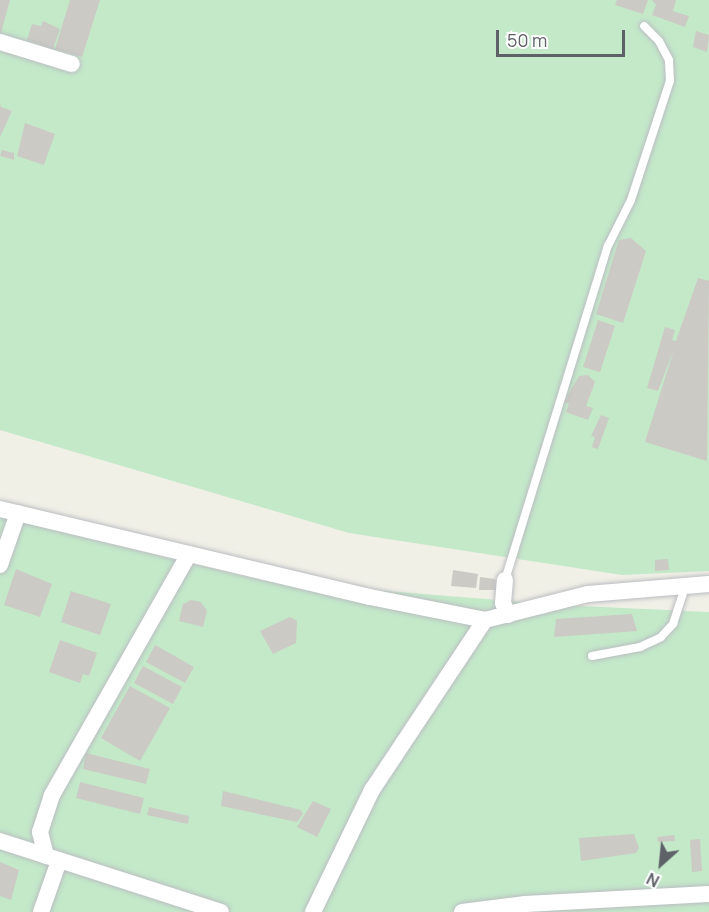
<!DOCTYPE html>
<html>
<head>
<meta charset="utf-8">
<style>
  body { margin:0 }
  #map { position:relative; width:709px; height:912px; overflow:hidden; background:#f1f0e7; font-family:Manrope,sans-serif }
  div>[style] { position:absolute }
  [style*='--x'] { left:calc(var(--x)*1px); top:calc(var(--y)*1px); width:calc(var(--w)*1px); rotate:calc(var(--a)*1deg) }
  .green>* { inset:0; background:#c3e9c9 }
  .building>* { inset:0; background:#cccac4 }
  .roads { filter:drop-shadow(0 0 2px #bbbdc2) drop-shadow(0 0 2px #bbbdc2) }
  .lane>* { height:8px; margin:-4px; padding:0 4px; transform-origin:4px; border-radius:4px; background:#fff }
  .street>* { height:16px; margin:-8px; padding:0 8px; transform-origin:8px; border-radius:8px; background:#fff }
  span { translate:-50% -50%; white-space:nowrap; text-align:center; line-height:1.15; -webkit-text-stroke:4.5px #fff; paint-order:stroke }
  .north { position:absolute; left:631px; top:834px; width:60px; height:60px; -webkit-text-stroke:4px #fff; paint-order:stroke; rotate:207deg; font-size:16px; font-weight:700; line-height:24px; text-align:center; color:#5e6167 }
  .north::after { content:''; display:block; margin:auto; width:21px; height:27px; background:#5e6167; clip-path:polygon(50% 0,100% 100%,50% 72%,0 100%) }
  .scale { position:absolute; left:496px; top:30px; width:129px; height:27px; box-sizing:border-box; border:3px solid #5e6167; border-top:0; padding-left:8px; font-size:18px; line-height:21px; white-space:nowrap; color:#5e6167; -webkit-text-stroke:4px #fff; paint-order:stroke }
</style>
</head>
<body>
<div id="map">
  <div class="green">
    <div style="clip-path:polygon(0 0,709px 0,709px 571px,622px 575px,349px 533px,0 430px)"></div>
    <div style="clip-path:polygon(0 517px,264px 581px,560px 605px,709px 612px,709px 912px,0 912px)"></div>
  </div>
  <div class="building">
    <div style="clip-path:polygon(0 0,10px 0,1px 33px,0 33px)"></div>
    <div style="clip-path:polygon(70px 0,100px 0,82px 57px,55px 49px)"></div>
    <div style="clip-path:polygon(617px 0,648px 0,643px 14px,615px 5px)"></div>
    <div style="clip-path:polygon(652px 0,676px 0,673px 11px,659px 7px,689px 16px,685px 27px,652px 15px,656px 5px)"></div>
    <div style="clip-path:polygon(43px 21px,60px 29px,53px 49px,27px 40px,32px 24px,41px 26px)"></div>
    <div style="clip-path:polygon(696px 31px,709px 35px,707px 52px,693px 47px)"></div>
    <div style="clip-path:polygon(0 103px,1px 107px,12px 111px,0 137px)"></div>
    <div style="clip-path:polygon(25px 123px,55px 134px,44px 165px,17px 156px)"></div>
    <div style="clip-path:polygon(2px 150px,14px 153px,14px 160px,0 156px)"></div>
    <div style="clip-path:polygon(631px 238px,646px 251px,623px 323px,596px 314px,619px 240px)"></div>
    <div style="clip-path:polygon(698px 278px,709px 281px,707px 461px,645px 442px,674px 349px,658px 391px,647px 388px,665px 327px,675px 330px,672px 340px,676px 341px)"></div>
    <div style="clip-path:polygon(598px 320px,615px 326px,600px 372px,583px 367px)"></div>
    <div style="clip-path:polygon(588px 375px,595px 382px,586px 406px,593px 408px,588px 420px,566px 412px,569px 404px,564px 402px,579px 376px)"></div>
    <div style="clip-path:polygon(601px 415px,609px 418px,598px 449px,592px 447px,595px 437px,591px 436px)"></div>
    <div style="clip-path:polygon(668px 559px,669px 570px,655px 571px,655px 560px)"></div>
    <div style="clip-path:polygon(16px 569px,52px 584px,40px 617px,4px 605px)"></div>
    <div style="clip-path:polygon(453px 570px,478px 574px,476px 588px,451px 586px)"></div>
    <div style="clip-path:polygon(480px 577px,495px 579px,497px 590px,479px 590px)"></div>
    <div style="clip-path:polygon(71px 591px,111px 604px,100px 635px,61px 622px)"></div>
    <div style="clip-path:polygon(191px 600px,201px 602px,207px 611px,203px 627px,179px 621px,183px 604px)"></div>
    <div style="clip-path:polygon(632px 614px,637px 631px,554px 637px,556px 619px)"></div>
    <div style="clip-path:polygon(290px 617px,297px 621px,296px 643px,273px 654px,260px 631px)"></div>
    <div style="clip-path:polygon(60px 640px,97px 653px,89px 676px,83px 674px,80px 683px,49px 672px)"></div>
    <div style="clip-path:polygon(155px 645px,194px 667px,185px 683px,146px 662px)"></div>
    <div style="clip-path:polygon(143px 666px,182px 687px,173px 704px,134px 683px)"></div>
    <div style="clip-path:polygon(130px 686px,170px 708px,140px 761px,101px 738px)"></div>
    <div style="clip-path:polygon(86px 753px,150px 769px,146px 784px,83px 769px)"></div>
    <div style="clip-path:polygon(80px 782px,144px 798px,140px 814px,76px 798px)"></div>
    <div style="clip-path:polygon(223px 791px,301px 810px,303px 814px,297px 822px,221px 806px)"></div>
    <div style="clip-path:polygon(313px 801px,331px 809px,317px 837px,297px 827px)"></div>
    <div style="clip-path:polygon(149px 807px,189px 816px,188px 824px,147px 815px)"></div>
    <div style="clip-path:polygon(634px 834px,639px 848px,636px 853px,581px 861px,579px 838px)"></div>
    <div style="clip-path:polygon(674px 835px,675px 841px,658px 842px,657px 837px)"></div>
    <div style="clip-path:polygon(700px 839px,702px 871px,692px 872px,690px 840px)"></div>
    <div style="clip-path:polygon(0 862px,19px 870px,11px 900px,0 896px)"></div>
  </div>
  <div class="roads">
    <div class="lane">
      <div style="--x:505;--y:580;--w:350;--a:-72.9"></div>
      <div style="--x:608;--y:246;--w:51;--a:-63.4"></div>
      <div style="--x:631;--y:200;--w:125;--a:-71.9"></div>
      <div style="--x:670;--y:81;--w:21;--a:-93"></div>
      <div style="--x:669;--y:60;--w:21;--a:-118"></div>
      <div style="--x:659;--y:41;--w:21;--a:-135"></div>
      <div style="--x:592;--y:656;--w:49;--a:-10.6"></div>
      <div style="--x:640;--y:647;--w:23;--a:-25"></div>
      <div style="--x:661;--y:637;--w:18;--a:-47"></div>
      <div style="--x:673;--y:624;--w:40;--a:-72"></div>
    </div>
    <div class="street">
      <div style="--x:0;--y:42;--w:75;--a:17"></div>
      <div style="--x:0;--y:509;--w:380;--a:13.4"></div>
      <div style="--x:370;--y:597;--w:117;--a:11.3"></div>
      <div style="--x:485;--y:620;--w:106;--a:-14.2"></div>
      <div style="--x:588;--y:594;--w:121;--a:-4.7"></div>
      <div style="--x:0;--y:565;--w:55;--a:-70.9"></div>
      <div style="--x:505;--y:580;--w:23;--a:95"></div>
      <div style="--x:503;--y:603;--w:13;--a:67"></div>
      <div style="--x:0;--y:841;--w:232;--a:17.8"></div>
      <div style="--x:46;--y:856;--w:25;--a:-104"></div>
      <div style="--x:40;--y:832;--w:39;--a:-72"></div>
      <div style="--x:52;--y:795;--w:277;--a:-60.4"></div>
      <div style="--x:41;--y:912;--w:54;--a:-70.6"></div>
      <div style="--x:313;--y:912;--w:136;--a:-64.2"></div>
      <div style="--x:372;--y:790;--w:204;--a:-56.4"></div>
      <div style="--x:462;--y:912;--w:64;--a:-7.2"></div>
      <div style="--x:525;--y:904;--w:184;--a:-3.1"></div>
    </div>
  </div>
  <div class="north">N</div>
  <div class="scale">50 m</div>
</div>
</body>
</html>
